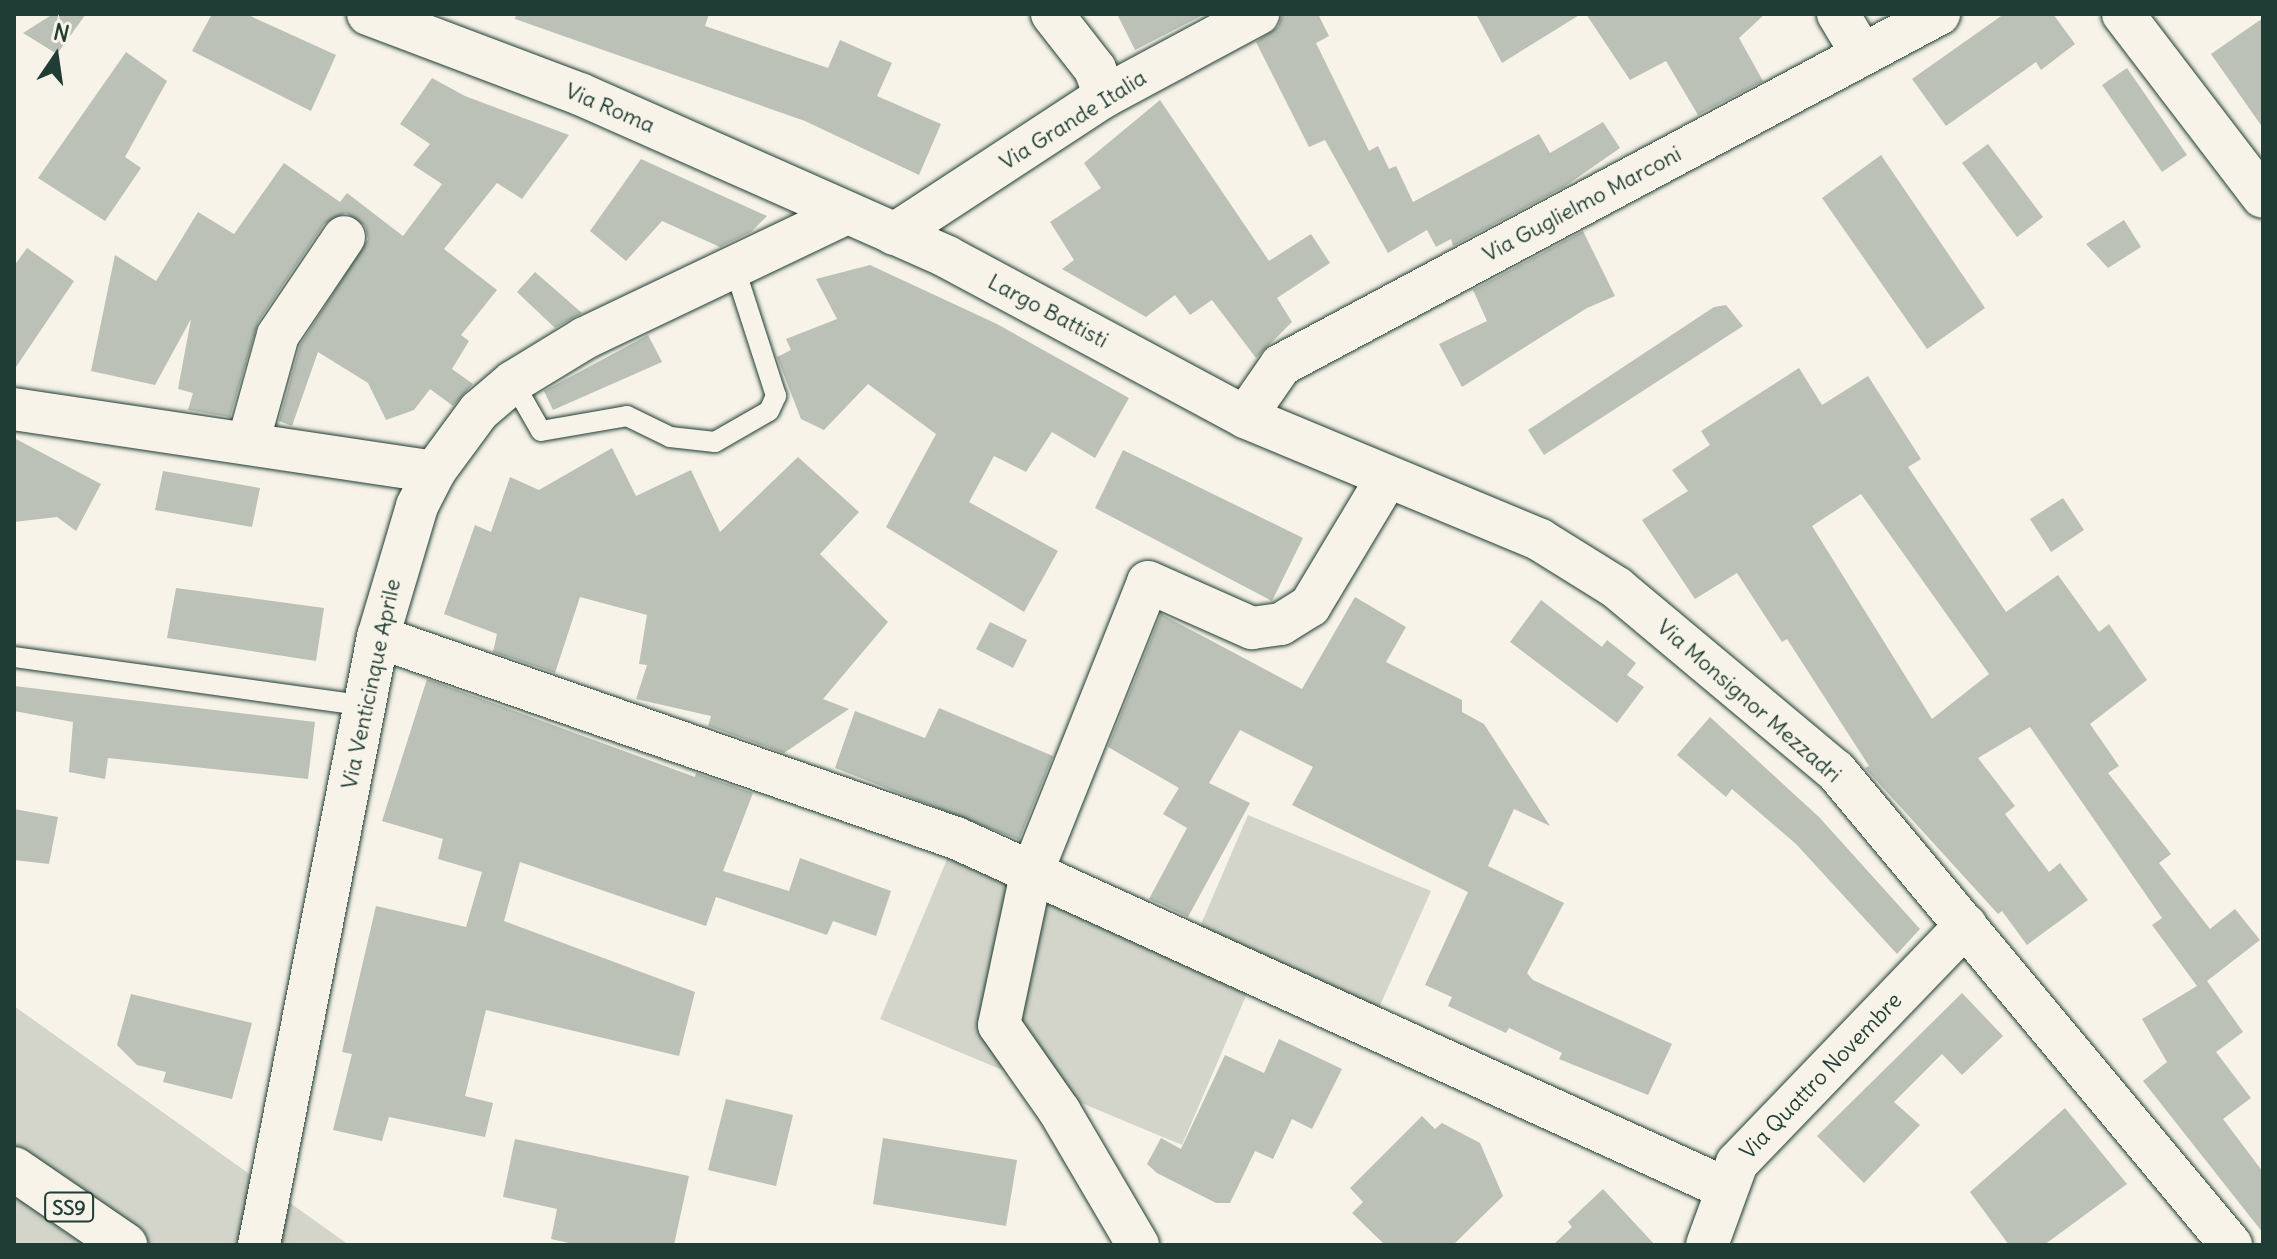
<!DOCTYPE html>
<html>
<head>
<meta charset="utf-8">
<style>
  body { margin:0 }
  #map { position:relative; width:2277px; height:1259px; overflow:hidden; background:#f7f3e8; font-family:Delius,sans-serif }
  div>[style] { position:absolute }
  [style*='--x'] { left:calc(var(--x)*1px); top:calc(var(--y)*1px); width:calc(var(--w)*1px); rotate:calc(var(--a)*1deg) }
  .green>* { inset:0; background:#d3d5ca }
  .building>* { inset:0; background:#bbc1b6 }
  .roads { filter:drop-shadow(0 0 2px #1f3d34) drop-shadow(0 0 2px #1f3d34) }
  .service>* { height:20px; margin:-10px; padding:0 10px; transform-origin:10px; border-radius:10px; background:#f7f3e8 }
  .minor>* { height:42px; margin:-21px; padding:0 21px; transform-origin:21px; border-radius:21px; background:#f7f3e8 }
  .primary>* { height:44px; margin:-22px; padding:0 22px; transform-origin:22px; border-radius:22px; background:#f7f3e8 }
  span { translate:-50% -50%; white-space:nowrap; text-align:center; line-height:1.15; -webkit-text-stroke:7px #f7f3e8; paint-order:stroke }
  .shield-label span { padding:2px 6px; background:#f7f3e8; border:2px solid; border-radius:6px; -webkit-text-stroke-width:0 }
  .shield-label { font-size:20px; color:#1f3d34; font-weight:700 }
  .street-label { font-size:22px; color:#1f3d34 }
  .frame { position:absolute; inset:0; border:16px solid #1f3d34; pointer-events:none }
  .north { position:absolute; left:16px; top:16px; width:80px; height:80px; -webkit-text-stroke:6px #f7f3e8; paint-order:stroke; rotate:13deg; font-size:22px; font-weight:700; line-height:32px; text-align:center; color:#1f3d34 }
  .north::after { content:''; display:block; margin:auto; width:28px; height:36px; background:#1f3d34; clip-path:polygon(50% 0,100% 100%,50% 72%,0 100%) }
</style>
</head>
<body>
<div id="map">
  <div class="green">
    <div style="clip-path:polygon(1248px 815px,1431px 891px,1371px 1026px,1257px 970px,1182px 1145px,880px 1019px,956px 838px,1192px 945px)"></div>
    <div style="clip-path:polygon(14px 1006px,349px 1245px,14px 1245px)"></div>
  </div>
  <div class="building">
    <div style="clip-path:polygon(53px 14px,86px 14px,57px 54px,23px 33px)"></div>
    <div style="clip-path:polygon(212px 14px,246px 14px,336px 55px,311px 111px,192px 51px)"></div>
    <div style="clip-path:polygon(516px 14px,709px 14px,705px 26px,828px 68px,840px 40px,892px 63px,877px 96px,941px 124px,919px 175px,805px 121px,515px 19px)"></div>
    <div style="clip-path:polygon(1117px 14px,1205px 14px,1135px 50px)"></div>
    <div style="clip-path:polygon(1318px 14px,1329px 36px,1316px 43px,1369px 151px,1378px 146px,1389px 169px,1396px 166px,1413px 202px,1539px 134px,1550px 153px,1603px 122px,1620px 148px,1564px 187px,1453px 246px,1451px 239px,1436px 247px,1427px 230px,1388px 253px,1325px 140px,1309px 147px,1256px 42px,1278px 27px,1283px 14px)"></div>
    <div style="clip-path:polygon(1476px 14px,1581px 14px,1502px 63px)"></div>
    <div style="clip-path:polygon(1586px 14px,1765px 14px,1739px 38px,1763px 81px,1698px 115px,1666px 61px,1630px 80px)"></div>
    <div style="clip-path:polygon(2004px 14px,2053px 14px,2075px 44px,2041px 70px,2036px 62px,1946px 126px,1912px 79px)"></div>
    <div style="clip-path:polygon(2263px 18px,2263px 128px,2211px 54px)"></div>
    <div style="clip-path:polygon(126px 52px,167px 81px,125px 157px,141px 168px,105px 221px,38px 178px)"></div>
    <div style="clip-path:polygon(2127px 68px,2187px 155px,2162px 172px,2102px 85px)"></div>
    <div style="clip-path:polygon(432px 78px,465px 96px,569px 135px,522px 199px,497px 183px,444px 249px,497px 290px,461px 335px,469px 341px,452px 369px,473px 384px,453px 406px,430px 389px,414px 410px,386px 420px,368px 383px,318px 352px,292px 426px,279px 421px,300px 345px,368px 239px,365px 226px,346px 213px,324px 224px,258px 322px,230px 417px,188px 410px,193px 393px,178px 389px,191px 319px,155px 385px,91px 371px,115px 255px,156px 281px,198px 212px,234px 234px,284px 163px,340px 202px,347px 193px,403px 236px,442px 184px,413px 165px,430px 144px,400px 124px)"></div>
    <div style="clip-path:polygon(1160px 100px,1269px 261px,1311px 234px,1330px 263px,1277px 298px,1292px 322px,1256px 358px,1212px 300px,1190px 315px,1175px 295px,1146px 317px,1062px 269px,1074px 260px,1050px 222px,1101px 188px,1084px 163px)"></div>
    <div style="clip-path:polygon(1988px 144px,2043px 217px,2017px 237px,1962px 163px)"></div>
    <div style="clip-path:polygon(1881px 155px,1985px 308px,1927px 349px,1822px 198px)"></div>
    <div style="clip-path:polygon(641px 159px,767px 216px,751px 232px,720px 247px,662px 221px,626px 261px,590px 231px)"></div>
    <div style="clip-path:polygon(2124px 220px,2141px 247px,2108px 268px,2086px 244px)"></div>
    <div style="clip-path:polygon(1583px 231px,1615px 296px,1587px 308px,1462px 387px,1439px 344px,1487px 321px,1473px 290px)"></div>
    <div style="clip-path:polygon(27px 248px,74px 281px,14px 370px,14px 266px)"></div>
    <div style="clip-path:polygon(870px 265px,997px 324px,1129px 398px,1095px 458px,1052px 432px,1026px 472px,994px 456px,969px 502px,1058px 551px,1024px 612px,886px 527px,936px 434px,868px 384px,824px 430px,801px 419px,777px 357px,791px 350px,786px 339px,837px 319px,816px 279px)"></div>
    <div style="clip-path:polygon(535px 272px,582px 313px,555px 328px,517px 292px)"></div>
    <div style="clip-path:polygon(1726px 305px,1743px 326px,1544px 455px,1528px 430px,1714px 307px)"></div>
    <div style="clip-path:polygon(648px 335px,662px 362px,553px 410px,544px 391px)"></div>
    <div style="clip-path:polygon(evenodd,1799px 368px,1822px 405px,1868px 376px,1921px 459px,1908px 467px,2006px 612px,2058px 575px,2099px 632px,2109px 624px,2147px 680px,2090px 724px,2119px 766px,2108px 773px,2171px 854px,2159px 863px,2210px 929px,2235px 909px,2260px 940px,2207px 981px,2243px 1032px,2216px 1052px,2251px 1098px,2223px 1119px,2263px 1172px,2263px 1233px,2143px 1081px,2167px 1062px,2142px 1019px,2197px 986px,2152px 925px,2162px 918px,2030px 727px,1978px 758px,2015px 806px,2005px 814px,2049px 872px,2060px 863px,2088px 900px,2027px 945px,2002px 911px,1998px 914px,1865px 768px,1869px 766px,1787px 639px,1782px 642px,1737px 573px,1695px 599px,1642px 520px,1688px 491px,1672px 470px,1710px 445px,1701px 431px,1799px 368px,1861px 494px,1989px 674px,1932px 719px,1812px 526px,1861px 494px)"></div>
    <div style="clip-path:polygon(14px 438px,101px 484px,76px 531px,57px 517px,14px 522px)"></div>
    <div style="clip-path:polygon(612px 448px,636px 496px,691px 470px,720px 532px,798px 457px,859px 512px,820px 554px,888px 622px,823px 699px,849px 709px,784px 753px,708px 726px,711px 716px,636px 699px,647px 665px,639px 664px,647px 615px,580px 597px,555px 673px,493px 652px,497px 634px,444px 614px,475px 525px,491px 532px,510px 477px,539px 490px)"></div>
    <div style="clip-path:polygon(1123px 450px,1303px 538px,1272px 601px,1095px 508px)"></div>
    <div style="clip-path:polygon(163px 471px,260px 488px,252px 527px,155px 510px)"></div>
    <div style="clip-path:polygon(2063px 498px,2084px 530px,2051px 552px,2030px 519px)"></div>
    <div style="clip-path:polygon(176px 588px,324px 608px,316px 661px,167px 638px)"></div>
    <div style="clip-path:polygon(1355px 597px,1406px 627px,1386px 662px,1462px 700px,1462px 712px,1484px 724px,1550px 826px,1514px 809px,1488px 866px,1564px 903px,1527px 973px,1533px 980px,1672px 1044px,1648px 1095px,1559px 1059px,1562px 1053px,1509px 1028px,1506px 1033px,1448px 1006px,1452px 997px,1425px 985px,1468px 892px,1292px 805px,1313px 767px,1240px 730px,1209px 783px,1250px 803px,1188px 917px,1149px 899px,1187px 828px,1163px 814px,1179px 788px,1108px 747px,1161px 614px,1302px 689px)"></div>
    <div style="clip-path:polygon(1541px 600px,1602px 647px,1607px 640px,1636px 663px,1627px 675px,1644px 687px,1617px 723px,1510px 642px)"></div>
    <div style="clip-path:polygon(990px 622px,1027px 640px,1013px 668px,976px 649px)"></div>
    <div style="clip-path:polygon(427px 679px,695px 777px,696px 773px,753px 793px,723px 871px,789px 891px,800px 858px,891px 891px,876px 936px,833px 921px,827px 935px,716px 897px,706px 926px,520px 862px,504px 921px,695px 992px,679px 1056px,486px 1010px,465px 1096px,493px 1103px,485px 1137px,389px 1117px,382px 1141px,333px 1130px,352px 1054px,342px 1052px,376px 906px,466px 927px,482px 872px,438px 859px,443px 839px,382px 821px)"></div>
    <div style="clip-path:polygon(14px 686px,315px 722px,308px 779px,108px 758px,105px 779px,69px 772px,73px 722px,14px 711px)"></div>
    <div style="clip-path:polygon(939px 708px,1053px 756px,1019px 840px,835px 768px,855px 711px,925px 738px)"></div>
    <div style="clip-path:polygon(1710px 717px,1819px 817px,1920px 929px,1897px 954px,1796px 844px,1732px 789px,1726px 797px,1677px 755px)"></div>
    <div style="clip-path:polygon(14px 809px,58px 817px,49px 864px,14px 860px)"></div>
    <div style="clip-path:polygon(1962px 993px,2003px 1036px,1962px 1075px,1942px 1054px,1894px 1102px,1920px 1125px,1864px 1183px,1817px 1136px)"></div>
    <div style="clip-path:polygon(131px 994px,252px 1023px,232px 1099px,163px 1082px,166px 1072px,137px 1065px,117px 1045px)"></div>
    <div style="clip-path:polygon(1279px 1039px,1342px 1069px,1312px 1129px,1292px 1119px,1273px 1159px,1255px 1151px,1230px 1203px,1216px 1203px,1157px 1173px,1147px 1164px,1161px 1138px,1181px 1149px,1225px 1055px,1264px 1073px)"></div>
    <div style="clip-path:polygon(726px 1099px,793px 1115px,776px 1186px,708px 1170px)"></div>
    <div style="clip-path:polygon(2065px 1108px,2127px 1184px,2044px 1245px,2009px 1245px,1970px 1192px)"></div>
    <div style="clip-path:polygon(1422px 1116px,1435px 1129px,1442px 1123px,1480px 1143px,1503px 1196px,1453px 1245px,1385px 1245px,1352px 1213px,1363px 1202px,1350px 1188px)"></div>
    <div style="clip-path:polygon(883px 1138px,1017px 1160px,1006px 1226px,873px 1204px)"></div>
    <div style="clip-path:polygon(515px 1139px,689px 1176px,674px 1245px,578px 1245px,551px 1239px,557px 1209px,503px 1197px)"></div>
    <div style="clip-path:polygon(1603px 1189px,1655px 1245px,1553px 1245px,1572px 1227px,1568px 1222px)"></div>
  </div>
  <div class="roads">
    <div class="service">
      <div style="--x:513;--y:382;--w:56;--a:60.3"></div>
      <div style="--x:541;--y:431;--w:87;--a:-9.9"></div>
      <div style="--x:627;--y:416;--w:48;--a:26"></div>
      <div style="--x:670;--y:437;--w:45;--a:6.3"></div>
      <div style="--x:715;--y:442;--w:62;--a:-29.9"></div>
      <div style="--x:769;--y:411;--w:17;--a:-65"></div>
      <div style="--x:776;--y:396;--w:137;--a:-107.9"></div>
      <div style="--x:14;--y:657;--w:354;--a:7.9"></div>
    </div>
    <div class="minor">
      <div style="--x:368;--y:14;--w:227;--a:20.7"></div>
      <div style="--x:580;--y:94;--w:402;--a:23.9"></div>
      <div style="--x:947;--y:257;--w:338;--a:28.2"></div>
      <div style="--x:1245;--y:417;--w:320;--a:22.6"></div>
      <div style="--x:1540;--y:540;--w:91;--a:31.9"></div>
      <div style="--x:1617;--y:588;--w:285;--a:39.9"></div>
      <div style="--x:1836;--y:771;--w:617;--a:50.19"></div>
      <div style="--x:1052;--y:14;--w:70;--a:52"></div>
      <div style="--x:1095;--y:69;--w:29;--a:70"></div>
      <div style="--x:1838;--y:14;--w:47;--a:59"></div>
      <div style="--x:2123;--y:14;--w:230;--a:52.6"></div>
      <div style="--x:894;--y:234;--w:252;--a:-33.2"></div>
      <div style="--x:1105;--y:96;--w:174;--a:-28.2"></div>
      <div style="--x:14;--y:409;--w:425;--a:8.5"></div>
      <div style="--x:1245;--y:417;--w:63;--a:-55.3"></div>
      <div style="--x:1281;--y:365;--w:746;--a:-28.08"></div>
      <div style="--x:248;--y:443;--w:112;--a:-74.5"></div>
      <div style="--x:278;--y:335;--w:118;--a:-56"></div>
      <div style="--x:378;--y:637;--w:612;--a:19.18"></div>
      <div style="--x:956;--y:838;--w:845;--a:24.47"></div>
      <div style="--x:259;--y:1245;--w:620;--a:-78.93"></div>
      <div style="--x:378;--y:637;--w:137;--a:-73.4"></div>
      <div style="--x:417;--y:506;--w:38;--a:-63"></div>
      <div style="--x:434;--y:472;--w:76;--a:-53.6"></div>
      <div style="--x:479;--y:411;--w:45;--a:-40.5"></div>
      <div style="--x:513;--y:382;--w:84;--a:-31.4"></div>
      <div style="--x:585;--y:338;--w:290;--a:-25.5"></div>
      <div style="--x:1138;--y:1245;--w:154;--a:-120.4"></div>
      <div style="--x:1060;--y:1112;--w:106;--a:-125"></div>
      <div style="--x:999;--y:1025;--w:153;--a:-78"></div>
      <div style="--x:1031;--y:875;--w:315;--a:-68.2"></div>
      <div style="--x:1148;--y:582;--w:114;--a:23.9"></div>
      <div style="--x:1252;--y:628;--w:29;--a:-8"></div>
      <div style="--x:1281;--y:624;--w:34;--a:-32"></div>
      <div style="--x:1310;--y:606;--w:149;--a:-59"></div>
      <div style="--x:1707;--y:1245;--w:87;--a:-69.9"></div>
      <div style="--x:1737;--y:1163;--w:330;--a:-46.1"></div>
    </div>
    <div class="primary">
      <div style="--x:14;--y:1169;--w:135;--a:34.4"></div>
    </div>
  </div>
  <div class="shield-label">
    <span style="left:69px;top:1207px">SS9</span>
  </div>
  <div class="street-label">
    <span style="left:610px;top:108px;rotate:23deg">Via Roma</span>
    <span style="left:1073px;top:120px;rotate:-32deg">Via Grande Italia</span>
    <span style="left:1582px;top:204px;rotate:-28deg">Via Guglielmo Marconi</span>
    <span style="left:1048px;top:311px;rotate:28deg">Largo Battisti</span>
    <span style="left:371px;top:684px;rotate:-78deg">Via Venticinque Aprile</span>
    <span style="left:1749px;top:701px;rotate:41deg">Via Monsignor Mezzadri</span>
    <span style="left:1821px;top:1076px;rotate:-46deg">Via Quattro Novembre</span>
  </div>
  <div class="frame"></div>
  <div class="north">N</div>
</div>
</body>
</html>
